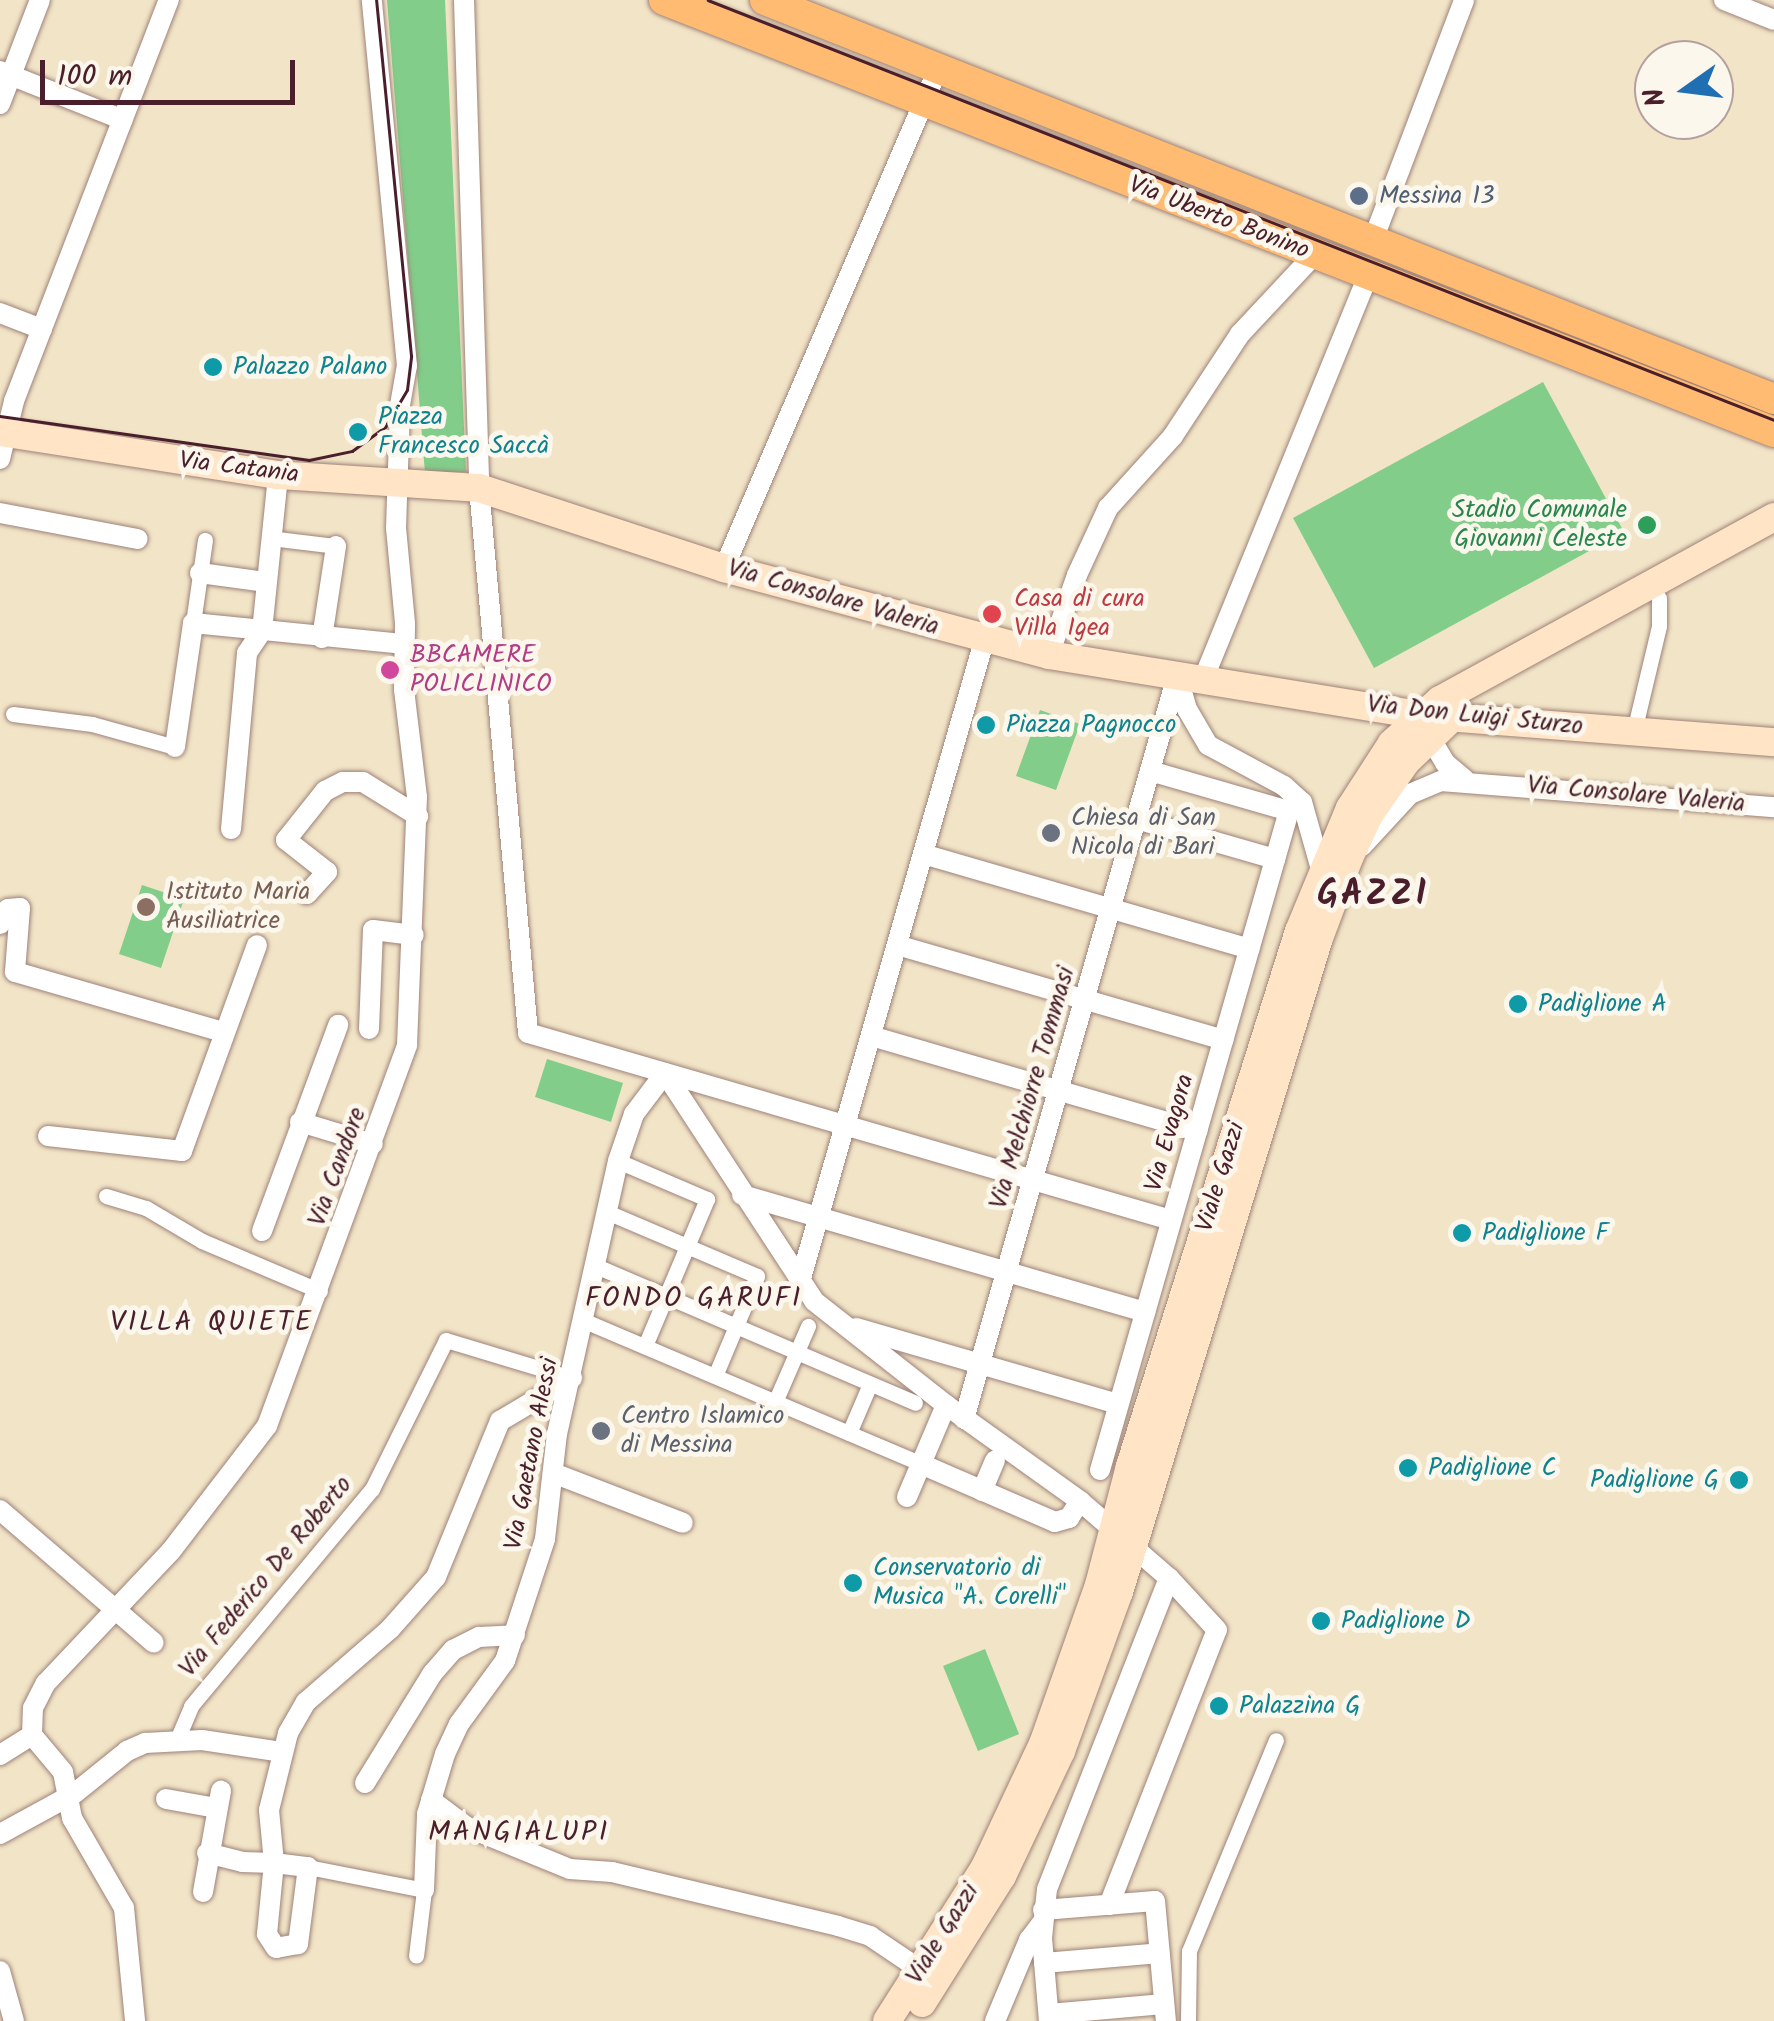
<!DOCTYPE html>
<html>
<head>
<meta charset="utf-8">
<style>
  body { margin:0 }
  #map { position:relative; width:1774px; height:2021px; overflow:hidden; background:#f2e4c7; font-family:Kalam,sans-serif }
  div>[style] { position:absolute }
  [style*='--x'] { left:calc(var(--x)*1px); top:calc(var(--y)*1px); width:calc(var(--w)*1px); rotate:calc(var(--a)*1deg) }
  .green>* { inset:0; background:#82cd8a }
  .roads { filter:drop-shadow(0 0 2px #9e8279) drop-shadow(0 0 2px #9e8279) }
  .pedestrian>* { height:15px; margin:-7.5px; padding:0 7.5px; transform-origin:7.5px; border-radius:7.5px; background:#fff }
  .minor>* { height:20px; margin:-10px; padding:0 10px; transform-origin:10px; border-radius:10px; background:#fff }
  .secondary>* { height:28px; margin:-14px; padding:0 14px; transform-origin:14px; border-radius:14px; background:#ffe4c6 }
  .primary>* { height:30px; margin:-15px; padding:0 15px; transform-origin:15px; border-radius:15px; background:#ffbb71 }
  .tram>* { height:2.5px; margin:-1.25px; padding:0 1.25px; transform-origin:1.25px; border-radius:1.25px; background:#4a1f2b }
  .dots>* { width:28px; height:28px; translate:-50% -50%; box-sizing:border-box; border:5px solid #fbf7ec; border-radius:50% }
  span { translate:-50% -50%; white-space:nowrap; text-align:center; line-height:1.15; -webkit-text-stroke:10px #fbf7ec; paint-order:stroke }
  .service-label { font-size:25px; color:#4e5e75 }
  .left { translate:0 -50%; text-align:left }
  .street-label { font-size:25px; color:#4a1f2b }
  .culture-label { font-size:25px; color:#0d838f }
  .right { translate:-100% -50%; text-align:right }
  .leisure-label { font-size:25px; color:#27864d }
  .health-label { font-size:25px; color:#be3a42 }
  .hotel-label { font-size:25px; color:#b23c85 }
  .worship-label { font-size:25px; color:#5b616d }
  .education-label { font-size:25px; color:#785e54 }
  .neighbourhood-label { font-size:28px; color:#4a1f2b; letter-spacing:2.5px }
  .district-label { font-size:35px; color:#4a1f2b; font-weight:700; letter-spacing:2.5px }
  .north { position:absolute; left:1634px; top:40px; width:100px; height:100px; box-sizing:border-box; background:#fbf7ec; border:2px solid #b4a19f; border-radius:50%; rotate:256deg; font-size:28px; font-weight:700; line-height:40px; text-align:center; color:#4a1f2b }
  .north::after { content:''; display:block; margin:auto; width:35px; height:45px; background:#1f6fb2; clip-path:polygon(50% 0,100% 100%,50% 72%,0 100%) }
  .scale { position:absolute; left:40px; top:60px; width:255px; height:45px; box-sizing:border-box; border:5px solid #4a1f2b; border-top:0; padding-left:12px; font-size:30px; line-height:35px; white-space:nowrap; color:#4a1f2b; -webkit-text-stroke:8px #fbf7ec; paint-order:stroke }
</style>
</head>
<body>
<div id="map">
  <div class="green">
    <div style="clip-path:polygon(387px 0,445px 0,466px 472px,425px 473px)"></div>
    <div style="clip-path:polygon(1543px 382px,1624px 532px,1374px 668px,1293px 518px)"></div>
    <div style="clip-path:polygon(1040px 710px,1080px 724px,1056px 790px,1016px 776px)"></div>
    <div style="clip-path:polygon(142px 885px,184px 899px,161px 968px,119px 954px)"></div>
    <div style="clip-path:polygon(547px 1059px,623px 1083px,611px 1122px,535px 1097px)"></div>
    <div style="clip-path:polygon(985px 1649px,1019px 1734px,978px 1751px,943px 1666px)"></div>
  </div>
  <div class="roads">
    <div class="pedestrian">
      <div style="--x:270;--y:538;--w:66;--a:6.9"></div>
      <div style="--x:193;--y:623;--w:84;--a:-81.8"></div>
      <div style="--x:13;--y:714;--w:80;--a:7.2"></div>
      <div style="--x:92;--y:724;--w:86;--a:15.5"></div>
      <div style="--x:1634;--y:731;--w:108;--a:-76.6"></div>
      <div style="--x:1659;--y:626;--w:28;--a:-90"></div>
      <div style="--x:618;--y:1161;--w:97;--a:23.1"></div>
      <div style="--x:707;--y:1199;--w:160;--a:112.9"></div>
      <div style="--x:106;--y:1196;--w:42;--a:16.7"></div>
      <div style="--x:146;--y:1208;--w:65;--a:30.5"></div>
      <div style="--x:202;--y:1241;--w:128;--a:23"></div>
      <div style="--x:607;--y:1212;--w:163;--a:23.1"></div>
      <div style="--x:757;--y:1276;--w:108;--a:112.8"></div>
      <div style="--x:596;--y:1266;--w:347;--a:23.2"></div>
      <div style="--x:580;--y:1319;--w:371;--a:23"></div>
      <div style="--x:775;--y:1402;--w:83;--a:-66.5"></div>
      <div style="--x:849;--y:1433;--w:53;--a:-66.8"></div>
      <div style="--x:176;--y:1742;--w:39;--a:-67"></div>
      <div style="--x:191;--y:1706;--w:283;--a:-50.2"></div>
      <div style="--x:372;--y:1489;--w:166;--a:-63.6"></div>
      <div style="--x:446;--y:1340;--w:132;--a:16.8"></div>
      <div style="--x:308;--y:1867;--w:118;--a:11.2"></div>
      <div style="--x:424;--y:1890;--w:66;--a:96.9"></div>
      <div style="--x:1188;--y:2021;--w:70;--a:-89.2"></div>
      <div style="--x:1189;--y:1951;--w:228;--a:-67.6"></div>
    </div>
    <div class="minor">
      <div style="--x:464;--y:0;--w:488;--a:88.2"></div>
      <div style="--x:479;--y:488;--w:547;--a:84.86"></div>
      <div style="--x:528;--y:1033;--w:670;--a:16.22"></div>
      <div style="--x:1724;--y:0;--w:54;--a:21.8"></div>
      <div style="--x:0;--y:71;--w:132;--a:21.7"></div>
      <div style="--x:0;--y:104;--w:111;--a:-69"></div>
      <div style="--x:1373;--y:240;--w:257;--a:-69.2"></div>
      <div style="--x:0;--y:313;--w:45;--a:20.9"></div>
      <div style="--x:0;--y:459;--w:60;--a:-76.4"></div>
      <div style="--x:14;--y:401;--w:430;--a:-68.9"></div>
      <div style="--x:0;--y:513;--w:140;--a:10.7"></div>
      <div style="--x:724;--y:568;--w:543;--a:-66.79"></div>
      <div style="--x:200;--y:573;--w:67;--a:7.8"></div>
      <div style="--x:322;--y:638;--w:93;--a:-81.3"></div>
      <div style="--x:1049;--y:655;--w:85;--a:-70.7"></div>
      <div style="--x:1077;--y:575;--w:74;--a:-65.2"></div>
      <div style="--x:1108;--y:508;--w:97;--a:-47.9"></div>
      <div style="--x:1173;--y:436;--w:122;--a:-56.7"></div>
      <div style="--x:1240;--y:334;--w:108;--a:-46.9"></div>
      <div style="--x:1178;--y:678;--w:32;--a:74"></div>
      <div style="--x:1187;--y:709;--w:42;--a:59.7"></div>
      <div style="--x:1208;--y:745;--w:86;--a:28.3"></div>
      <div style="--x:1284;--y:786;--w:24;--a:42"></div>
      <div style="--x:1302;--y:802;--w:70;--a:74.2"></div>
      <div style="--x:1203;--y:680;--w:436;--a:-67.8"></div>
      <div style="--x:1426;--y:731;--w:37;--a:59"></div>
      <div style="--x:1445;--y:763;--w:26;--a:40"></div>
      <div style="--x:175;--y:747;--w:125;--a:-81.7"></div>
      <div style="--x:193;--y:623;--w:213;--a:5.7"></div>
      <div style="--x:1136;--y:819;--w:145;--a:16.1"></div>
      <div style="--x:231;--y:829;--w:177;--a:-84.8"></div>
      <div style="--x:247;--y:653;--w:27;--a:-56"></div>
      <div style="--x:262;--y:631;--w:157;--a:-84.1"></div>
      <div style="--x:1362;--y:846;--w:71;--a:-47.3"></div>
      <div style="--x:1410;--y:794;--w:34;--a:-23"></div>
      <div style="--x:1441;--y:781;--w:334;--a:4.5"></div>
      <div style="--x:923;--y:854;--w:340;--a:16.2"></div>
      <div style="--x:307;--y:894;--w:30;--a:-48"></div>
      <div style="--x:327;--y:872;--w:52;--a:-142"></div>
      <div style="--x:286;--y:840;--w:63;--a:-51.5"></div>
      <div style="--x:325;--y:791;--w:20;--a:-27"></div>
      <div style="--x:343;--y:782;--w:20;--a:0"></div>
      <div style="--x:363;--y:782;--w:65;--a:31.7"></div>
      <div style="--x:0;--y:924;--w:17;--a:-62"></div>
      <div style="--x:8;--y:909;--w:12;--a:-5"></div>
      <div style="--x:20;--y:908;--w:64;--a:94.5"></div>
      <div style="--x:15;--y:972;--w:216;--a:16.1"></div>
      <div style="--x:897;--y:945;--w:340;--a:16.2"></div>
      <div style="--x:369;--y:1029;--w:99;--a:-87.7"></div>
      <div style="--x:373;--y:930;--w:41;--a:7"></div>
      <div style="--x:871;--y:1036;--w:340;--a:16.2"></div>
      <div style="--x:665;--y:1073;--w:272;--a:56.8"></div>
      <div style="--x:814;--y:1301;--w:168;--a:38.2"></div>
      <div style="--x:946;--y:1405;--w:165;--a:35.6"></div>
      <div style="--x:1080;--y:1501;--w:118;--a:40.9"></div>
      <div style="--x:1169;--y:1578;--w:334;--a:111.4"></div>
      <div style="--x:1047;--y:1889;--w:49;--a:95.8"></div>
      <div style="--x:1042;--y:1938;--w:83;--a:85.2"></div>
      <div style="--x:300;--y:1122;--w:76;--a:16.8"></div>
      <div style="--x:48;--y:1136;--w:135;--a:6.4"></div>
      <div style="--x:182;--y:1151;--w:219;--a:-70"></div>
      <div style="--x:742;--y:1195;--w:420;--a:16.2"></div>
      <div style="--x:262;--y:1231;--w:220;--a:-69.7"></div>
      <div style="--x:799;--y:1285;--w:670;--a:-73.97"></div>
      <div style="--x:856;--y:1328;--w:273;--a:16.2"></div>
      <div style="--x:964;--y:1419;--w:773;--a:-74"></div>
      <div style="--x:921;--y:1464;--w:146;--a:23.4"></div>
      <div style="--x:1055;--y:1522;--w:15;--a:-16"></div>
      <div style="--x:1069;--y:1518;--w:20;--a:-57"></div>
      <div style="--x:1100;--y:1470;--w:686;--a:-74"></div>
      <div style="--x:1289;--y:811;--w:145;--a:-163.9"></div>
      <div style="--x:553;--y:1473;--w:139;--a:21"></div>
      <div style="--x:982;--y:1491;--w:33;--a:-67"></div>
      <div style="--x:907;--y:1497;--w:100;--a:-67"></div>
      <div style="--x:0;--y:1510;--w:203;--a:40.8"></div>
      <div style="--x:32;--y:1735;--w:27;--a:-88"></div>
      <div style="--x:33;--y:1708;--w:28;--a:-63"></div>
      <div style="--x:46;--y:1683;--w:182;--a:-46.6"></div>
      <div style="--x:171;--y:1551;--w:158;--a:-52.5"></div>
      <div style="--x:267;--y:1426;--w:406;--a:-69.8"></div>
      <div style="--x:407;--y:1045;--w:248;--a:-87.7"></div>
      <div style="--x:417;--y:797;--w:109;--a:-96.9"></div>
      <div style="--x:404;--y:689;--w:66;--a:-89.1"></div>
      <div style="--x:405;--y:623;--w:95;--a:-95.4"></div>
      <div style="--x:396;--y:528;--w:123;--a:-88.1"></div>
      <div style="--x:400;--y:405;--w:40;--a:-80"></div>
      <div style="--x:407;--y:366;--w:368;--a:-95.5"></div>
      <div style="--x:32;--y:1735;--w:48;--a:50"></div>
      <div style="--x:63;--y:1772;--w:47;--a:78.9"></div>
      <div style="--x:72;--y:1818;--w:104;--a:60"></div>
      <div style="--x:124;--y:1908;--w:114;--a:84.4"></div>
      <div style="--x:0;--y:1755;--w:38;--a:-32"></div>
      <div style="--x:365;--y:1783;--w:128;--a:-58.4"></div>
      <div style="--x:432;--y:1674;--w:32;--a:-49"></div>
      <div style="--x:453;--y:1650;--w:29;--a:-27"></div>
      <div style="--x:479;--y:1637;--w:36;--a:-3"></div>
      <div style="--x:166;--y:1799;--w:51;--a:10.2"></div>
      <div style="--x:431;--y:1800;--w:45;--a:36.9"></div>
      <div style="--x:467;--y:1827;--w:111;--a:22.2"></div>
      <div style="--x:570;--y:1869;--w:42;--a:4.1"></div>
      <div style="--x:612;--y:1872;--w:232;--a:13.4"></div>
      <div style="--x:838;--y:1926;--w:34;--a:17"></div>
      <div style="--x:870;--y:1936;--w:63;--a:33.9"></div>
      <div style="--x:0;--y:1834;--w:85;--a:-28.7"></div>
      <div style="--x:75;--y:1793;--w:67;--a:-38.9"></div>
      <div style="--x:127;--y:1751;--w:20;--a:-24"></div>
      <div style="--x:145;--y:1743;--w:57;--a:-3"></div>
      <div style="--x:202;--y:1740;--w:80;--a:8.6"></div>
      <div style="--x:207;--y:1853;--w:36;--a:14"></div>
      <div style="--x:242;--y:1862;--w:32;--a:2"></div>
      <div style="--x:274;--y:1863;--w:34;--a:7"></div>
      <div style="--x:308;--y:1867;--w:78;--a:97.4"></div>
      <div style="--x:298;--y:1944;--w:22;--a:170"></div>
      <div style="--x:276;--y:1948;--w:17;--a:-123"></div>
      <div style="--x:267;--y:1934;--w:71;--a:-84.4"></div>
      <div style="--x:274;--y:1863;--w:53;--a:-95.4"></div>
      <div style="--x:269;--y:1810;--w:79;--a:-76.1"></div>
      <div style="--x:288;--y:1733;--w:36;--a:-60"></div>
      <div style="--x:306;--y:1702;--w:111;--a:-41"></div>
      <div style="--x:390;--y:1629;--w:69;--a:-48.5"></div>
      <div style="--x:436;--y:1577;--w:169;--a:-67.7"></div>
      <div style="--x:500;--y:1421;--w:84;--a:-30.8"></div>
      <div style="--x:424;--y:1890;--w:76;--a:-87.7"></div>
      <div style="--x:427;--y:1814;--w:63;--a:-73.3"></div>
      <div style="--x:445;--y:1754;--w:33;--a:-65"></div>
      <div style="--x:459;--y:1724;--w:78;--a:-53.9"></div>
      <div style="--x:505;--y:1661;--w:128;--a:-71.8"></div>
      <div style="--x:545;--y:1539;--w:106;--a:-83.5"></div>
      <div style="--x:557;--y:1434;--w:280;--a:-77.4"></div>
      <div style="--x:618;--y:1161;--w:50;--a:-71.2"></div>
      <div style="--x:634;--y:1114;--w:51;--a:-52.9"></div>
      <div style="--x:203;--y:1892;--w:103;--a:-79.9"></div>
      <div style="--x:1109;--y:1905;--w:295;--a:-68.6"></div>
      <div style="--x:1217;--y:1630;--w:71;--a:-132.7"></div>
      <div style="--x:1043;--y:1910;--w:112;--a:-4.6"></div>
      <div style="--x:1155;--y:1901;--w:121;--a:84.8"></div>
      <div style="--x:1044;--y:1963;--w:116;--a:-4.9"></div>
      <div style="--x:0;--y:1971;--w:52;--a:74.4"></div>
      <div style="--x:1049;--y:2014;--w:115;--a:-5"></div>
      <div style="--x:995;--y:2021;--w:88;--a:-67.2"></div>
      <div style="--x:1029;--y:1940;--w:21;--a:-53"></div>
    </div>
    <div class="secondary">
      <div style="--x:0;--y:432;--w:281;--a:8.8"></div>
      <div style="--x:278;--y:475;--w:201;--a:3.7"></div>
      <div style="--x:479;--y:488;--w:258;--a:18.1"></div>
      <div style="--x:724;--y:568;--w:336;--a:15"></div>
      <div style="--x:1049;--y:655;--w:377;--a:9.2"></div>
      <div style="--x:1421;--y:715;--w:354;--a:4.4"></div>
      <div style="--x:922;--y:2003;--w:150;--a:-57.8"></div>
      <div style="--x:1002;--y:1876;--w:138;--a:-64.7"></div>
      <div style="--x:1061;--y:1751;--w:169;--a:-70"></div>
      <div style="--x:1119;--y:1592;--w:684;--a:-73"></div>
      <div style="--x:1319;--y:938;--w:85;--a:-69.4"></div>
      <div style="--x:1349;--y:858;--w:47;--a:-65.1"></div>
      <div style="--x:1369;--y:815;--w:65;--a:-55.1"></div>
      <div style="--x:1406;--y:762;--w:72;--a:-43.9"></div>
      <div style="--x:887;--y:2021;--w:183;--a:-57.5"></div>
      <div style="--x:985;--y:1867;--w:136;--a:-64.8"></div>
      <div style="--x:1043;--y:1744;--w:169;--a:-70.6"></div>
      <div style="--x:1099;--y:1585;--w:123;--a:-75.4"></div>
      <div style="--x:1130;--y:1466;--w:561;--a:-72.47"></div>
      <div style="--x:1299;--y:931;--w:133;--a:-67.5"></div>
      <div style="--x:1350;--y:808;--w:77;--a:-57.1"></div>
      <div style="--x:1392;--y:743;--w:64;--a:-41.9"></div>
      <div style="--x:1440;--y:700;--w:381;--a:-28.7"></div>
    </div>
    <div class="primary">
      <div style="--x:664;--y:0;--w:1191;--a:21.27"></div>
      <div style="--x:765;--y:0;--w:1085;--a:21.58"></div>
    </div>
  </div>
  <div class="tram">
    <div style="--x:708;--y:0;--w:1146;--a:21.5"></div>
    <div style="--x:0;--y:416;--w:312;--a:8.1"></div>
    <div style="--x:309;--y:460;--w:44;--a:-11.8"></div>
    <div style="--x:352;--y:451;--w:41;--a:-36"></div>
    <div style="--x:385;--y:427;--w:43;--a:-59.3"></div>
    <div style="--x:407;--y:390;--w:34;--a:-83"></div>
    <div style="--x:411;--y:356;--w:358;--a:-95.6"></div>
  </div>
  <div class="dots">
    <div style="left:1359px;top:196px;background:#5c6f8a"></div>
    <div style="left:213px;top:367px;background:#0f9aa8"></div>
    <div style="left:358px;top:432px;background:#0f9aa8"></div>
    <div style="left:1647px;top:525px;background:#2e9e5b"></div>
    <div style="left:992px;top:614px;background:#e0444e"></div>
    <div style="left:390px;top:670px;background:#d1479c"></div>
    <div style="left:986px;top:725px;background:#0f9aa8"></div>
    <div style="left:1051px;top:833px;background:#6b7280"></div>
    <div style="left:146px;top:907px;background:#8d6e63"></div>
    <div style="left:1518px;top:1004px;background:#0f9aa8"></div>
    <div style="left:1462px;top:1233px;background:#0f9aa8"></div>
    <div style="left:601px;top:1431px;background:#6b7280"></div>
    <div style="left:1408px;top:1468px;background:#0f9aa8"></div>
    <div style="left:1739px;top:1480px;background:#0f9aa8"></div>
    <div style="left:853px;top:1583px;background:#0f9aa8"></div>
    <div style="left:1321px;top:1621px;background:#0f9aa8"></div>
    <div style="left:1219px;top:1706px;background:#0f9aa8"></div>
  </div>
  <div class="service-label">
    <span class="left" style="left:1379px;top:196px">Messina 13</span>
  </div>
  <div class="street-label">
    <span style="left:1219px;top:218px;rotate:21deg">Via Uberto Bonino</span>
    <span style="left:239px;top:468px;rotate:7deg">Via Catania</span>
    <span style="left:833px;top:598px;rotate:16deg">Via Consolare Valeria</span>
    <span style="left:1475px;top:716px;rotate:6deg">Via Don Luigi Sturzo</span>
    <span style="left:1636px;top:795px;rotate:5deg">Via Consolare Valeria</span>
    <span style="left:1033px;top:1088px;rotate:-74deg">Via Melchiorre Tommasi</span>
    <span style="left:1170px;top:1133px;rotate:-74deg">Via Evagora</span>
    <span style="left:338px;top:1167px;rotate:-70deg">Via Candore</span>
    <span style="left:1221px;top:1177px;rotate:-73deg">Viale Gazzi</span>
    <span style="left:532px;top:1454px;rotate:-79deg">Via Gaetano Alessi</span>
    <span style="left:266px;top:1577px;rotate:-50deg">Via Federico De Roberto</span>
    <span style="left:943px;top:1934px;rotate:-58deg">Viale Gazzi</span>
  </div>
  <div class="culture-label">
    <span class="left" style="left:233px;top:367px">Palazzo Palano</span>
    <span class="left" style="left:378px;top:432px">Piazza<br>Francesco Saccà</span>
    <span class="left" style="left:1006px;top:725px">Piazza Pagnocco</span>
    <span class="left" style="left:1538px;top:1004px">Padiglione A</span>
    <span class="left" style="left:1482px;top:1233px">Padiglione F</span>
    <span class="left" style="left:1428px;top:1468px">Padiglione C</span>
    <span class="right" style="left:1719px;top:1480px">Padiglione G</span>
    <span class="left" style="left:873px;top:1583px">Conservatorio di<br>Musica "A. Corelli"</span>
    <span class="left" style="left:1341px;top:1621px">Padiglione D</span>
    <span class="left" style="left:1239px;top:1706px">Palazzina G</span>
  </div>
  <div class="leisure-label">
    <span class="right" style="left:1627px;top:525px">Stadio Comunale<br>Giovanni Celeste</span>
  </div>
  <div class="health-label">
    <span class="left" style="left:1014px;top:614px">Casa di cura<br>Villa Igea</span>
  </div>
  <div class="hotel-label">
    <span class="left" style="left:410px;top:670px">BBCAMERE<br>POLICLINICO</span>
  </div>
  <div class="worship-label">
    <span class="left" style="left:1071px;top:833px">Chiesa di San<br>Nicola di Bari</span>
    <span class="left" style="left:621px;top:1431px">Centro Islamico<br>di Messina</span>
  </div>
  <div class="education-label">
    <span class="left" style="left:166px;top:907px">Istituto Maria<br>Ausiliatrice</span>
  </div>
  <div class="neighbourhood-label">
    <span style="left:694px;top:1299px">FONDO GARUFI</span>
    <span style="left:212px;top:1323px">VILLA QUIETE</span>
    <span style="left:519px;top:1833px">MANGIALUPI</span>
  </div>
  <div class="district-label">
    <span style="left:1373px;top:895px">GAZZI</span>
  </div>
  <div class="north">N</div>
  <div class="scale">100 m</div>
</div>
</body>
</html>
